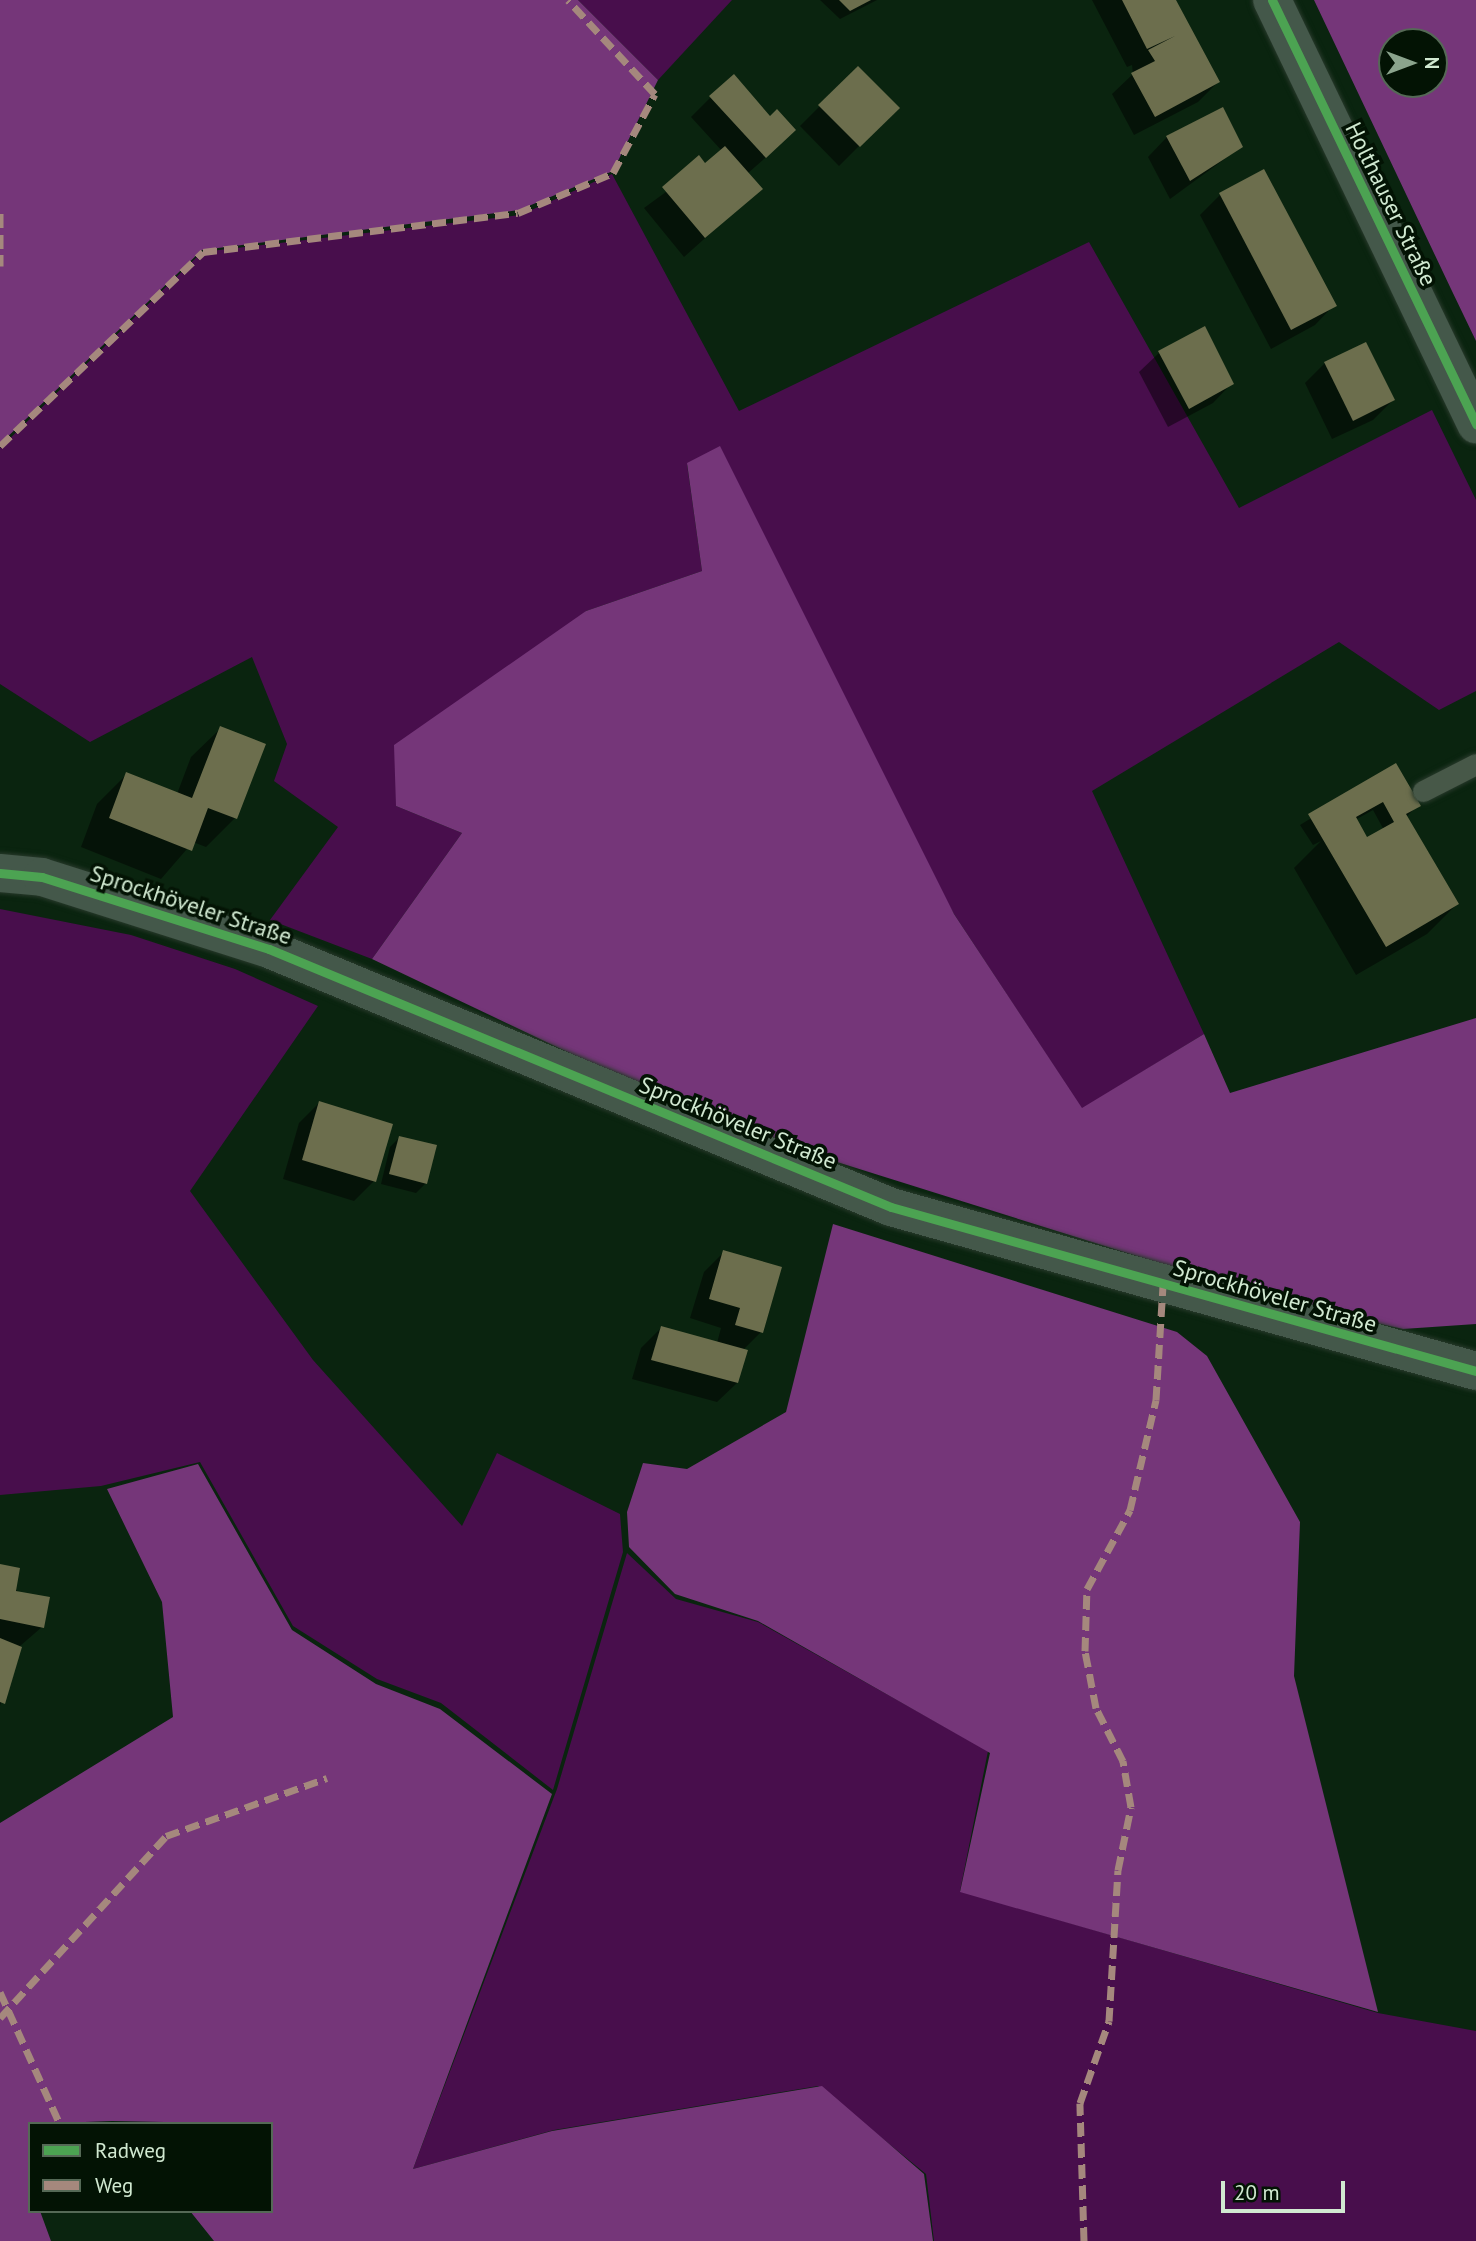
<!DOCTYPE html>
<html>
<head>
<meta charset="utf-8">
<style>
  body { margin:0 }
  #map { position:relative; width:1476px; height:2241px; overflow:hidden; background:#0a240f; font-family:"PT Sans",sans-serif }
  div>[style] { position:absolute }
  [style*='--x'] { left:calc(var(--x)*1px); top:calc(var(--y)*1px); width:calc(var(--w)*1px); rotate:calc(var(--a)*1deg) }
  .green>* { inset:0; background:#480e4c }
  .forest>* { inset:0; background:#753679 }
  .shadow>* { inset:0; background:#0007 }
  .building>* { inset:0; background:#6c6e4d }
  .roads { filter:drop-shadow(0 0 2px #28392b) drop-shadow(0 0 2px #28392b) }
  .lane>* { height:21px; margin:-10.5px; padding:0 10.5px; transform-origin:10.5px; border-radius:10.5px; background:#475848 }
  .secondary>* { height:38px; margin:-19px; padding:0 19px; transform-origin:19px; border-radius:19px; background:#44584a }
  .quiet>* { height:7px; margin-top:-3.5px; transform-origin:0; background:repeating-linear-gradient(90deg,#a5887d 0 14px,transparent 0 21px) }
  .cycleway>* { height:9px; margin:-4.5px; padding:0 4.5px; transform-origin:4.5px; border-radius:4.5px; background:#4ca352 }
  span { translate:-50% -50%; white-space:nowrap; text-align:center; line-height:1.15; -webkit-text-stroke:7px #031304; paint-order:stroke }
  .street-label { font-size:23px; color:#d1e9d1 }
  .legend { position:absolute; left:28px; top:2122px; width:245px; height:91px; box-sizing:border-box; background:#031304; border:2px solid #556956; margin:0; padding:9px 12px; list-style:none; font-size:21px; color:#d1e9d1 }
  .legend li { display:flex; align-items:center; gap:14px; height:35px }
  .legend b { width:35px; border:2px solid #556956 }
  .north { position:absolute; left:1378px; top:28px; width:70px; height:70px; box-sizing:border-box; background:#031304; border:2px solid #556956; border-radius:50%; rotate:90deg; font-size:19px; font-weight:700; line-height:28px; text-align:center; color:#d1e9d1 }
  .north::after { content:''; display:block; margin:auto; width:24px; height:32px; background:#8ba48d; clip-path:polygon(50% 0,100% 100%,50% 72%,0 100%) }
  .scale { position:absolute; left:1221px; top:2181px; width:124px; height:32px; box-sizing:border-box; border:4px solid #d1e9d1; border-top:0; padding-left:9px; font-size:21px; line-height:24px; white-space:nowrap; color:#d1e9d1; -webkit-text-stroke:5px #031304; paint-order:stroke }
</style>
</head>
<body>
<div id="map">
  <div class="green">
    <div style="clip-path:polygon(578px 0,732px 0,658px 80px)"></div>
    <div style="clip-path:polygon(612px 174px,739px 411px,1089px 242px,1239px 508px,1432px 410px,1476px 500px,1476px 691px,1439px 710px,1339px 642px,1092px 791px,1204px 1034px,1082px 1109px,954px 914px,687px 464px,702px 571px,586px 611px,396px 806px,462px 833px,372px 959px,270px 920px,338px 827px,274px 781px,287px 744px,252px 657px,90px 742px,0 684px,0 448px,202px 252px,520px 215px)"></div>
    <div style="clip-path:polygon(0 909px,131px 935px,235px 969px,318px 1006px,190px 1191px,313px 1360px,462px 1526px,497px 1453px,620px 1514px,623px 1552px,553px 1790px,441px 1703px,377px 1679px,293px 1626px,200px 1462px,101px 1486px,0 1495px)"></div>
    <div style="clip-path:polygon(627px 1553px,676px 1599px,758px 1622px,988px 1751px,960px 1891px,1378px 2013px,1476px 2031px,1476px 2241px,934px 2241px,926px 2174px,818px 2086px,554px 2130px,413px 2169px,557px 1789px)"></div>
  </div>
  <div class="forest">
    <div style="clip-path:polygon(0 0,578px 0,658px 80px,613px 171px,519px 210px,202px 250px,0 444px)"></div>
    <div style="clip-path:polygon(evenodd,1314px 0,1476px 0,1476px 341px,1451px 289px,1314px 0,1434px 42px,1434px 84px,1392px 84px,1392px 42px,1434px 42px)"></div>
    <div style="clip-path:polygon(720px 446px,954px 914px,1082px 1108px,1204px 1034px,1230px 1093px,1476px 1018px,1476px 1324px,1403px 1329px,1287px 1303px,725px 1127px,372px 959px,462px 833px,396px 806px,394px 745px,586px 611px,702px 571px,687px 463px)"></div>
    <div style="clip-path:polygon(833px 1224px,1177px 1332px,1207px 1356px,1300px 1522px,1294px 1676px,1378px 2012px,960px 1892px,990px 1753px,758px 1621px,675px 1594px,629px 1547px,627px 1512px,643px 1463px,687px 1469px,786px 1412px)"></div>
    <div style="clip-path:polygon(198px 1464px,292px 1630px,376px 1684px,440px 1709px,552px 1794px,413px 2169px,552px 2131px,822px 2086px,924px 2174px,933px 2241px,214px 2241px,190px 2211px,271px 2211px,271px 2124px,112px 2121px,30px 2124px,30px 2211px,40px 2211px,51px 2241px,0 2241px,0 1823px,173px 1717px,162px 1602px,107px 1489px)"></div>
  </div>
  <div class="shadow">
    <div style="clip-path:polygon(820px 0,877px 0,840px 19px)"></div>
    <div style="clip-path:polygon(1092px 0,1174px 0,1218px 82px,1198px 102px,1134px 135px,1112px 94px,1133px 74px,1132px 65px,1127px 67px)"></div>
    <div style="clip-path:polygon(858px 68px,897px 108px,839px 166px,800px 126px)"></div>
    <div style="clip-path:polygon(711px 97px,774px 150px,747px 174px,760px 189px,684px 257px,644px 208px,722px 151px,691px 117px)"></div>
    <div style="clip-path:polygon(1167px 137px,1241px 147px,1170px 199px,1148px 157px)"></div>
    <div style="clip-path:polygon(1264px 171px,1334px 305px,1315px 325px,1271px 349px,1200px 215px,1220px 195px)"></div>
    <div style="clip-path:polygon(1159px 353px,1232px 383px,1213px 403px,1168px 427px,1139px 372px)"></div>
    <div style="clip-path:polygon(1325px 363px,1393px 400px,1373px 420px,1332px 439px,1305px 383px)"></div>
    <div style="clip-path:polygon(221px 728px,235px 818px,206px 847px,193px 842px,161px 879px,81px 847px,97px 804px,127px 774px,177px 794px,191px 757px)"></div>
    <div style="clip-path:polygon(evenodd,1396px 766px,1418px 805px,1406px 817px,1457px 904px,1427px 934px,1356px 975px,1294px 868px,1321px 841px,1313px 845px,1300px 825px,1396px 766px,1373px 810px,1384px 830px,1367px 839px,1355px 820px,1373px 810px)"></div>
    <div style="clip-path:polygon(319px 1103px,374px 1181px,354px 1201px,283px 1179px,299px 1123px)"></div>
    <div style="clip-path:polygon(399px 1138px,426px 1183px,416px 1193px,381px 1184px,390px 1147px)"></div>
    <div style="clip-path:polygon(724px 1252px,761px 1332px,743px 1350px,737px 1383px,717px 1402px,632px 1379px,641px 1348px,661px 1328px,717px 1343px,721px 1328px,690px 1318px,704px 1272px)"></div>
    <div style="clip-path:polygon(0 1566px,42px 1627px,20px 1646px,0 1706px)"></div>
  </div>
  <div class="building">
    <div style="clip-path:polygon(839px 0,871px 0,850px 11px)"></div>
    <div style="clip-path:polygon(1122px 0,1176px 0,1220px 82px,1155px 117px,1131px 73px,1155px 61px,1148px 50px,1175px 36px,1147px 49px)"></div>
    <div style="clip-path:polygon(858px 66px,900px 108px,860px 147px,818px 105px)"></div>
    <div style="clip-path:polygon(734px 74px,770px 116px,777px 109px,796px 130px,766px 158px,709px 96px)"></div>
    <div style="clip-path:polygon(1223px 107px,1243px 147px,1190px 181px,1166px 136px)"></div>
    <div style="clip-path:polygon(725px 146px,763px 189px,705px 238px,662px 187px,699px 155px,705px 163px)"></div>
    <div style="clip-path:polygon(1264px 169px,1337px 306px,1291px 330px,1219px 193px)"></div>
    <div style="clip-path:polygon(1205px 326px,1234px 384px,1189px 409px,1158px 351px)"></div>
    <div style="clip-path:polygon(1366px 342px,1395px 400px,1353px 421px,1324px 362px)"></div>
    <div style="clip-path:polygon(220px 726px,266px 744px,237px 819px,208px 808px,192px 851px,109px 818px,126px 772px,192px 798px)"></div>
    <div style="clip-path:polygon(evenodd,1396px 763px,1421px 806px,1406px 814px,1459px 904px,1386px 947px,1308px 814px,1396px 763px,1383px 802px,1394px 822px,1367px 837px,1356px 817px,1383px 802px)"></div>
    <div style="clip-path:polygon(319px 1101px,393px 1124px,376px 1182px,302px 1160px)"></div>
    <div style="clip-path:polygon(399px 1136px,437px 1145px,427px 1184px,389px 1174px)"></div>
    <div style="clip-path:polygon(723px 1250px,782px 1267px,763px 1333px,735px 1325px,740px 1308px,709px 1299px)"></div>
    <div style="clip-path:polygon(661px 1326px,748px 1350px,738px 1383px,651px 1360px)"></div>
    <div style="clip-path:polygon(0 1564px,20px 1568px,16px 1591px,50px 1597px,44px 1628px,0 1619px)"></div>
    <div style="clip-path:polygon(0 1638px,22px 1647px,5px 1704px,0 1702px)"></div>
  </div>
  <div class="roads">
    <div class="lane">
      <div style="--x:1423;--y:791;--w:59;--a:-27"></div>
    </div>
    <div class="secondary">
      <div style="--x:1272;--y:0;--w:471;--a:64.3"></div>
      <div style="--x:0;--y:873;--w:42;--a:5.4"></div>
      <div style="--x:42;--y:877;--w:238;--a:17.6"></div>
      <div style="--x:269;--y:949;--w:673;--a:22.53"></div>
      <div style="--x:891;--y:1207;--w:608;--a:15.66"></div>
    </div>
  </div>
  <div class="quiet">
    <div style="--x:0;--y:213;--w:53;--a:90"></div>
    <div style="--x:0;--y:446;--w:281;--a:-43.7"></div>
    <div style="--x:203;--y:252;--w:317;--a:-7.1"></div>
    <div style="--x:518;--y:213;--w:103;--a:-22.8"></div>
    <div style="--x:613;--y:173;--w:89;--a:-62"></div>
    <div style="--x:655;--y:94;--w:128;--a:-132.8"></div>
    <div style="--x:0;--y:1992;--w:145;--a:65.6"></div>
    <div style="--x:0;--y:2018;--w:246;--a:-47.6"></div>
    <div style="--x:166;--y:1836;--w:171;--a:-19.8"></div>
    <div style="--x:1084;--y:2241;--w:138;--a:-91.7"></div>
    <div style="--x:1080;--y:2103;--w:87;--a:-70.5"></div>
    <div style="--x:1109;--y:2021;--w:151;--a:-86.6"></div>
    <div style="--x:1118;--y:1870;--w:64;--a:-78.3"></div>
    <div style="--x:1131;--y:1807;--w:47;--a:-99.9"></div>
    <div style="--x:1123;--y:1761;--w:59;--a:-117"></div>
    <div style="--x:1096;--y:1708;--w:58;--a:-100.9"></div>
    <div style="--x:1085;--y:1651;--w:62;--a:-88.2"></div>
    <div style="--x:1087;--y:1589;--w:90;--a:-61.4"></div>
    <div style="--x:1130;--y:1510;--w:113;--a:-76.7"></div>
    <div style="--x:1156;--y:1400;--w:116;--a:-86.5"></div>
  </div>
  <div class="cycleway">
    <div style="--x:1272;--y:0;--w:471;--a:64.3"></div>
    <div style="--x:0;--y:873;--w:42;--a:5.4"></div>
    <div style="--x:42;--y:877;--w:238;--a:17.6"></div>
    <div style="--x:269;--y:949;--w:673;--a:22.53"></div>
    <div style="--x:891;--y:1207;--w:608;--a:15.66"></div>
  </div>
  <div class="street-label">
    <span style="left:1391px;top:204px;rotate:64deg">Holthauser Straße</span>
    <span style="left:191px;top:905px;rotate:18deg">Sprockhöveler Straße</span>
    <span style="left:738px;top:1123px;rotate:22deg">Sprockhöveler Straße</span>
    <span style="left:1275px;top:1296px;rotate:16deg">Sprockhöveler Straße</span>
  </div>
  <ul class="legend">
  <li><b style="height:9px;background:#4ca352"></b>Radweg</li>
  <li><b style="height:9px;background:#a5887d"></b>Weg</li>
  </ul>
  <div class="north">N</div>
  <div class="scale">20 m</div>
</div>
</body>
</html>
